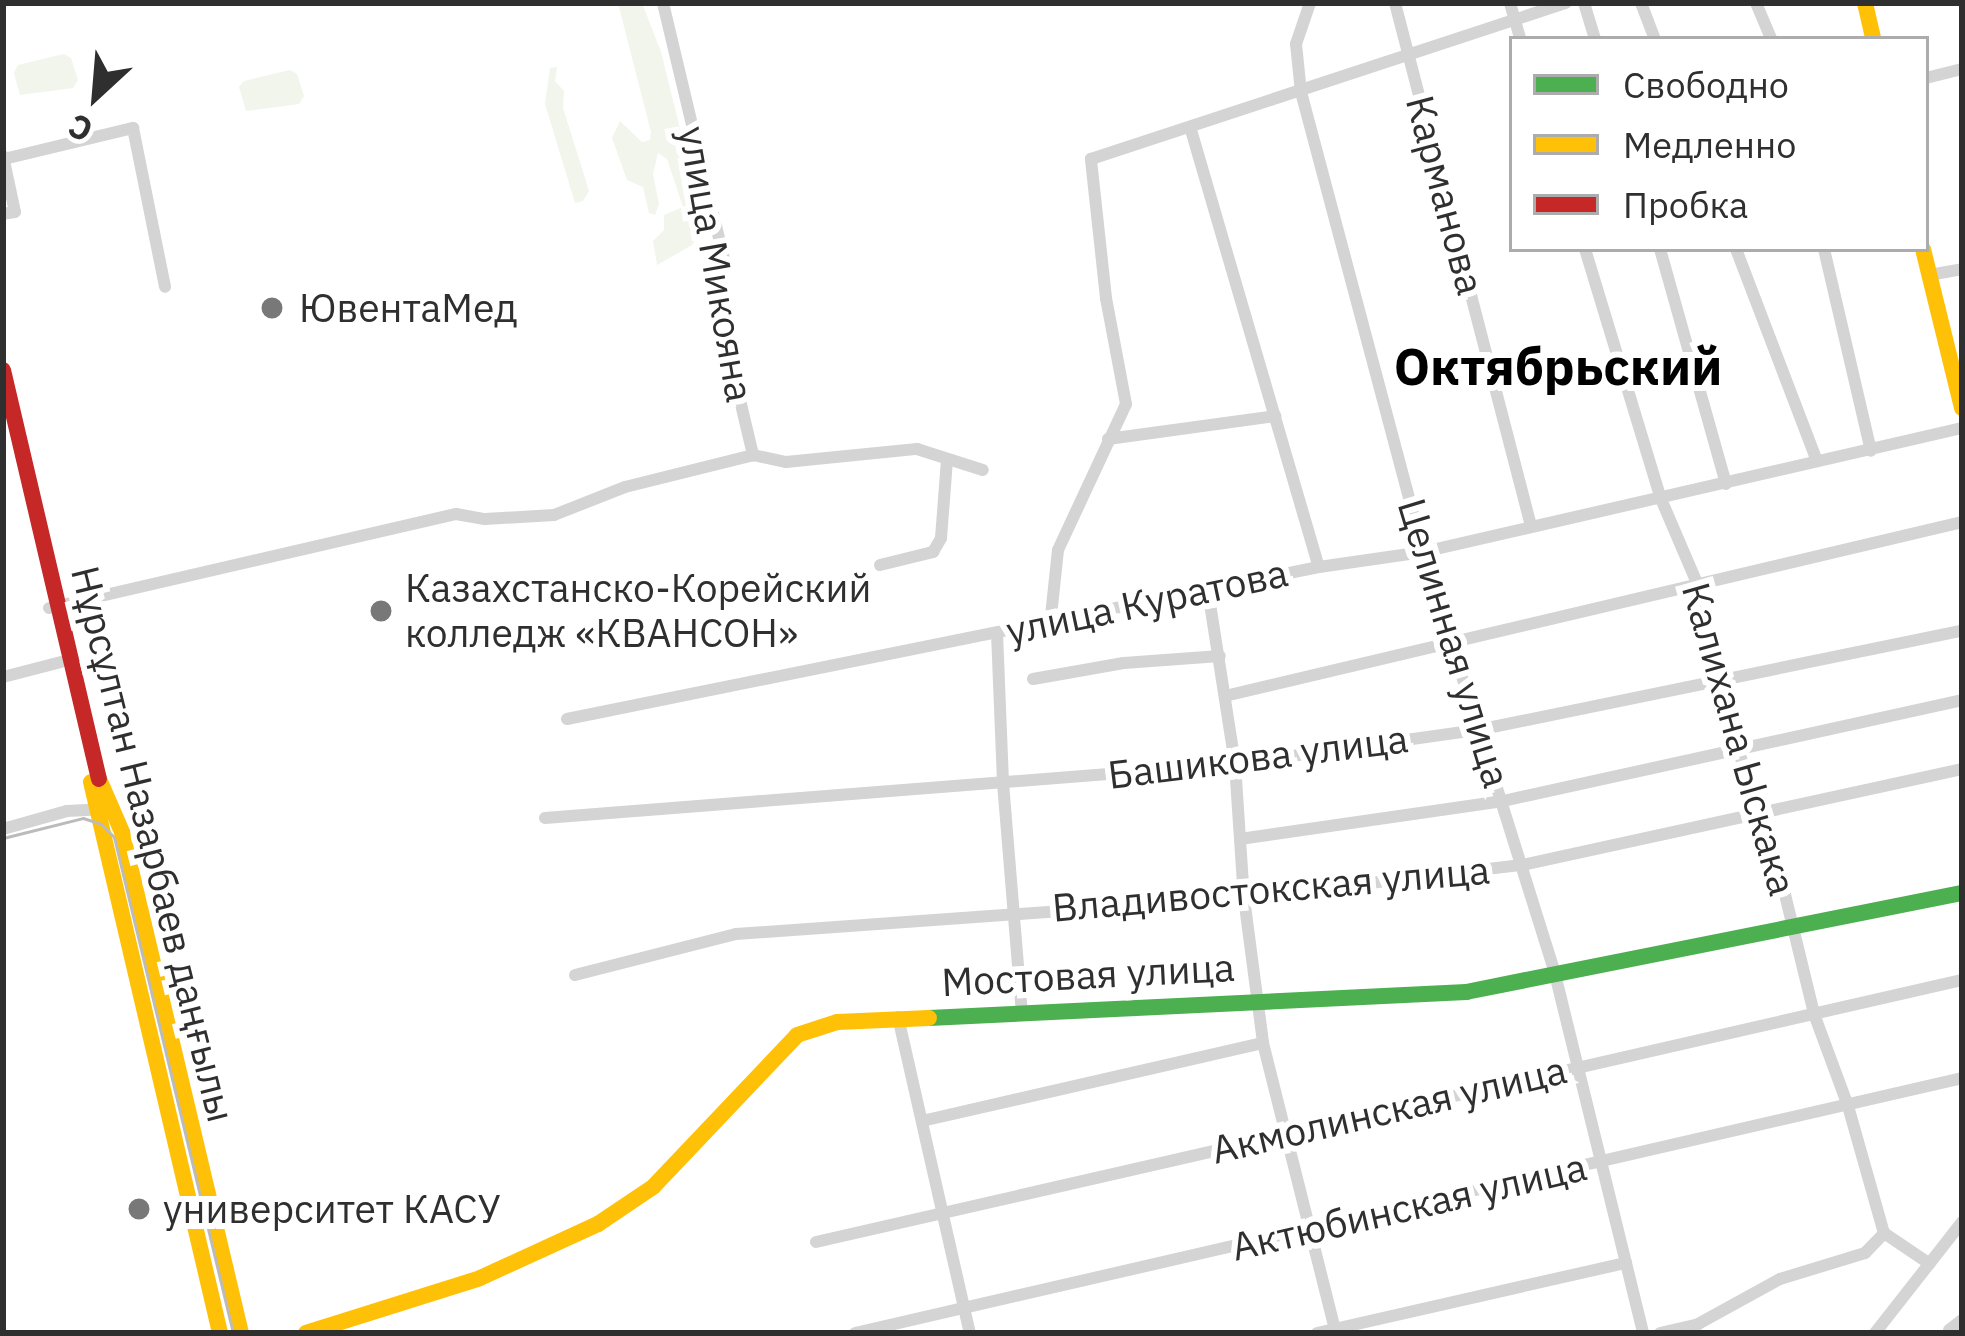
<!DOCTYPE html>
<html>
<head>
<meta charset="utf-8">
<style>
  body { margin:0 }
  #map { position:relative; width:1965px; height:1336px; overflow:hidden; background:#fff; font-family:"IBM Plex Sans",sans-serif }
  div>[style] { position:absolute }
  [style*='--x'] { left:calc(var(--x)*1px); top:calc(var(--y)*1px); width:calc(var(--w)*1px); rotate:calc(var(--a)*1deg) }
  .green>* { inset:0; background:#f1f5ec }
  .street>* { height:12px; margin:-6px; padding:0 6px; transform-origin:6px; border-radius:6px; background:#d4d4d4 }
  .fast>* { height:16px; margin:-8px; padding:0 8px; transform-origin:8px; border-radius:8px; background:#4caf50 }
  .slow>* { height:16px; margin:-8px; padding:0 8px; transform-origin:8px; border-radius:8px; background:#ffc107 }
  .jam>* { height:16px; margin:-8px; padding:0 8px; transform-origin:8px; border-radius:8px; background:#c62828 }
  .tram>* { height:3px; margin:-1.5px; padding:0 1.5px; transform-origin:1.5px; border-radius:1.5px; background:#bbb }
  .dots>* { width:33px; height:33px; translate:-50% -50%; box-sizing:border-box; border:6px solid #fff; border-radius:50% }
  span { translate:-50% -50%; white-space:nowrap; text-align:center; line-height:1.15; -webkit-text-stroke:12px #fff; paint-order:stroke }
  .street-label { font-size:39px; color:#2f2f2f }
  .poi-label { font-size:39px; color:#2f2f2f }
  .left { translate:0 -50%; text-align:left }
  .district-label { font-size:51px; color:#000; font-weight:700 }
  .frame { position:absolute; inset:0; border:6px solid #2f2f2f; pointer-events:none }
  .legend { position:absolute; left:1509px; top:36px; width:420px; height:216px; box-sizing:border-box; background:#fff; border:3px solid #acacac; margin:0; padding:15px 21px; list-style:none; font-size:36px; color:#2f2f2f }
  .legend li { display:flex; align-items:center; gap:24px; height:60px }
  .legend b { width:60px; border:3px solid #acacac }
  .north { position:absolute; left:36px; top:36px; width:120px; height:120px; -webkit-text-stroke:9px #fff; paint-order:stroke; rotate:206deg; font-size:33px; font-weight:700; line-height:48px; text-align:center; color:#2f2f2f }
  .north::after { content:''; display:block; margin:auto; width:42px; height:54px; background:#2f2f2f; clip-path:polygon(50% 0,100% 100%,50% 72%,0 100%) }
</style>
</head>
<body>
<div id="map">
  <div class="green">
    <div style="clip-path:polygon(618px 3px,642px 3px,661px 52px,690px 169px,694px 244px,657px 265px,653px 241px,664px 230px,664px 215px,683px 207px,667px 159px,658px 153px,653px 174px,659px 204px,655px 215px,649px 213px,643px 187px,627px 180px,612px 138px,620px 121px,642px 142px,650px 140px,651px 132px)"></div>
    <div style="clip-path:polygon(64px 54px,71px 58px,78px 80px,73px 88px,20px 95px,14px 73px,18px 65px)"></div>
    <div style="clip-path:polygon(557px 67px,555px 81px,564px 91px,563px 108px,589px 191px,583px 201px,575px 203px,545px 104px,550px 68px)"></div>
    <div style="clip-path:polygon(290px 70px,297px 74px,304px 96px,299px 104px,246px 111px,239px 87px,244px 81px)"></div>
  </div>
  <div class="street">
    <div style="--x:663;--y:3;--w:272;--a:76.6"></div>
    <div style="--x:726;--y:268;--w:25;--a:119"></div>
    <div style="--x:714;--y:290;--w:170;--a:76.7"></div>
    <div style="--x:1310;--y:3;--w:43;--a:108.9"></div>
    <div style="--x:1296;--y:44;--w:48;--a:84.1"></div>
    <div style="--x:1301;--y:92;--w:476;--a:75.1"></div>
    <div style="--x:1423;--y:552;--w:442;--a:72.6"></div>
    <div style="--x:1555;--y:974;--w:370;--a:76.2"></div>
    <div style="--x:1395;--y:3;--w:540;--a:75.42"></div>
    <div style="--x:1510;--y:3;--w:37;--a:74"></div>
    <div style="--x:1584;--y:3;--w:38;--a:73"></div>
    <div style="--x:1641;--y:3;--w:39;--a:69"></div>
    <div style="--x:1756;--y:3;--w:39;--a:67"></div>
    <div style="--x:1926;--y:78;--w:37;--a:-14"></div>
    <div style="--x:1191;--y:130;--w:455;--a:73.7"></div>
    <div style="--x:3;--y:156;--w:57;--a:77.9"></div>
    <div style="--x:15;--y:212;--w:12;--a:171"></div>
    <div style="--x:4;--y:159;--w:133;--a:-13.5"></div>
    <div style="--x:133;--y:128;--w:162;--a:78.6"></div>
    <div style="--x:1585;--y:249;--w:261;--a:73.1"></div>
    <div style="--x:1661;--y:499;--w:91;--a:66.8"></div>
    <div style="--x:1697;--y:583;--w:103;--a:79.3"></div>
    <div style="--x:1716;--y:684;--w:200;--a:71.4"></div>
    <div style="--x:1780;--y:874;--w:144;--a:76.3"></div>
    <div style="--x:1814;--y:1014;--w:98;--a:69.7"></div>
    <div style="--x:1848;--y:1106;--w:132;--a:74.2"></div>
    <div style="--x:1884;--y:1233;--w:55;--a:34"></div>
    <div style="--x:1660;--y:249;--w:244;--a:74.3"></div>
    <div style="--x:1736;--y:249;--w:224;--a:69.1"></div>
    <div style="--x:1824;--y:249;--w:207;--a:76.9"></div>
    <div style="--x:1929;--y:275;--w:34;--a:-10"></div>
    <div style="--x:1108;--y:439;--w:169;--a:-7.8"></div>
    <div style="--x:880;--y:565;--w:55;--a:-13.8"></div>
    <div style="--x:933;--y:552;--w:16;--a:-60"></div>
    <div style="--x:941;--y:538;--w:78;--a:-85.6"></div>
    <div style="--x:1208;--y:591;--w:175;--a:81.1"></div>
    <div style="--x:1235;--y:764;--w:134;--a:86.2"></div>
    <div style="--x:1244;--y:898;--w:146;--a:82.5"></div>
    <div style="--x:1263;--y:1043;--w:299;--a:75.9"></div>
    <div style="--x:49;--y:608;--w:418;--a:-13"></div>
    <div style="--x:456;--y:514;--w:29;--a:10"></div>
    <div style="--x:485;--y:519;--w:69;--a:-3.3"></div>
    <div style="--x:554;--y:515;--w:76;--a:-21.5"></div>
    <div style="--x:625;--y:487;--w:132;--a:-14"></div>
    <div style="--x:753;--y:455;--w:34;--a:12"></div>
    <div style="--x:786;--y:462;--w:132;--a:-5.7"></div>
    <div style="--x:917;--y:449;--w:69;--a:17.7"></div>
    <div style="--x:1050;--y:625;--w:75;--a:-83.9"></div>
    <div style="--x:1058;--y:550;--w:161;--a:-65"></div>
    <div style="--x:1126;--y:404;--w:108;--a:-100.7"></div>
    <div style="--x:1106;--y:298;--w:140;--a:-96.2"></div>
    <div style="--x:1091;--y:159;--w:500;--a:-18.2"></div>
    <div style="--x:997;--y:633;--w:150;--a:87.7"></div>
    <div style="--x:1003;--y:783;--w:230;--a:85.3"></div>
    <div style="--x:3;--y:677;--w:60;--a:-14.5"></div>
    <div style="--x:1033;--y:679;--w:92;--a:-10"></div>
    <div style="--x:1124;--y:663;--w:96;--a:-4.2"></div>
    <div style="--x:1225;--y:696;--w:757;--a:-13.28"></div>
    <div style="--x:567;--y:719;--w:767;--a:-11.43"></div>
    <div style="--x:1319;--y:567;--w:105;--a:-8.2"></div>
    <div style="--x:1423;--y:552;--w:553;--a:-12.96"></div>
    <div style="--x:545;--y:818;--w:692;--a:-4.47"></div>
    <div style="--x:1235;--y:764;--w:245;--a:-8"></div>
    <div style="--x:1478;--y:730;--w:494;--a:-11.6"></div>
    <div style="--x:3;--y:829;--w:66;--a:-15.7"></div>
    <div style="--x:67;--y:811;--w:34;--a:-3"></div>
    <div style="--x:1240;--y:839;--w:266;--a:-8.2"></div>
    <div style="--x:1503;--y:801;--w:470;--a:-12.4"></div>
    <div style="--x:575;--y:975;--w:166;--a:-14.3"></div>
    <div style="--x:736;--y:934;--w:509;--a:-4.05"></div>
    <div style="--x:1244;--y:898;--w:280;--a:-6.8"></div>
    <div style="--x:1522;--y:865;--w:450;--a:-12.3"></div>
    <div style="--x:898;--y:1017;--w:324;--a:77.2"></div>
    <div style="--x:922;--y:1121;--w:350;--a:-12.9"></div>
    <div style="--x:816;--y:1242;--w:1176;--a:-12.88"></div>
    <div style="--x:1949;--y:1330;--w:16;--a:-38"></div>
    <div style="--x:855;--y:1333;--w:1136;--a:-12.97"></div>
    <div style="--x:1317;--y:1333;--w:317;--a:-12.8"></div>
    <div style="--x:1660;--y:1333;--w:39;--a:-13"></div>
    <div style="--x:1698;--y:1324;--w:94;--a:-28.8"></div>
    <div style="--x:1780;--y:1279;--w:89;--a:-17"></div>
    <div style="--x:1865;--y:1253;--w:28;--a:-46"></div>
    <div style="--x:1875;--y:1333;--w:141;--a:-51.9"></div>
  </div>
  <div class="fast">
    <div style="--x:929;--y:1018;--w:538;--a:-2.77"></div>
    <div style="--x:1466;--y:992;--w:506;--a:-11.29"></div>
  </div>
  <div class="slow">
    <div style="--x:1865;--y:3;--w:37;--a:77"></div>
    <div style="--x:1923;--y:249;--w:164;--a:76.2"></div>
    <div style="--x:99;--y:779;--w:58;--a:66.5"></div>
    <div style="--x:122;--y:832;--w:515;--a:76.64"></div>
    <div style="--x:91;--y:782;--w:566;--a:76.82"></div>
    <div style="--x:306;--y:1333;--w:182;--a:-17.5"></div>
    <div style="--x:480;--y:1278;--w:130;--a:-24.6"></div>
    <div style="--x:598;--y:1224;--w:66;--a:-33.9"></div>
    <div style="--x:653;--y:1187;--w:209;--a:-46.5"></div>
    <div style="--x:797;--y:1035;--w:42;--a:-18"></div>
    <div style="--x:837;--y:1022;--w:92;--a:-2.5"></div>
  </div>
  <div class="jam">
    <div style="--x:3;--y:370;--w:420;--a:76.8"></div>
  </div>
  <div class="tram">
    <div style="--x:3;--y:838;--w:82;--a:-14"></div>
    <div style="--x:83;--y:818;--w:19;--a:18"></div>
    <div style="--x:101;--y:824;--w:18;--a:45"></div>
    <div style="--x:114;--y:837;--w:510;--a:76.51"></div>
  </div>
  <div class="dots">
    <div style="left:272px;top:308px;background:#787878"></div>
    <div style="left:381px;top:611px;background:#787878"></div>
    <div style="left:139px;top:1209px;background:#787878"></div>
  </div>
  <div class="street-label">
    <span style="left:1445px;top:195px;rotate:75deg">Карманова</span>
    <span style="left:716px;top:264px;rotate:80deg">улица Микояна</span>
    <span style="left:1147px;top:602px;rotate:-12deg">улица Куратова</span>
    <span style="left:1454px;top:643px;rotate:73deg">Целинная улица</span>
    <span style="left:1739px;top:739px;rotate:74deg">Калихана Ыскака</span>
    <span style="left:1258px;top:757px;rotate:-7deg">Башикова улица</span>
    <span style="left:153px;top:844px;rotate:76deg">Нұрсұлтан Назарбаев даңғылы</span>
    <span style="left:1271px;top:889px;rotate:-5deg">Владивостокская улица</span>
    <span style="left:1088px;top:975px;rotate:-3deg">Мостовая улица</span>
    <span style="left:1389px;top:1110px;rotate:-13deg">Акмолинская улица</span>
    <span style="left:1409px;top:1207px;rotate:-13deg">Актюбинская улица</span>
  </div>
  <div class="poi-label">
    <span class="left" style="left:299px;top:308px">ЮвентаМед</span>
    <span class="left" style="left:405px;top:611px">Казахстанско-Корейский<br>колледж «КВАНСОН»</span>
    <span class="left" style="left:163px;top:1209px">университет КАСУ</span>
  </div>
  <div class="district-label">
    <span style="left:1558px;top:366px">Октябрьский</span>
  </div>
  <div class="frame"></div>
  <ul class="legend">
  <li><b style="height:15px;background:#4caf50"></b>Свободно</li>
  <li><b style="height:15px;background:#ffc107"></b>Медленно</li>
  <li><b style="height:15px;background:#c62828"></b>Пробка</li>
  </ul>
  <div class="north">С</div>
</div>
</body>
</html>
